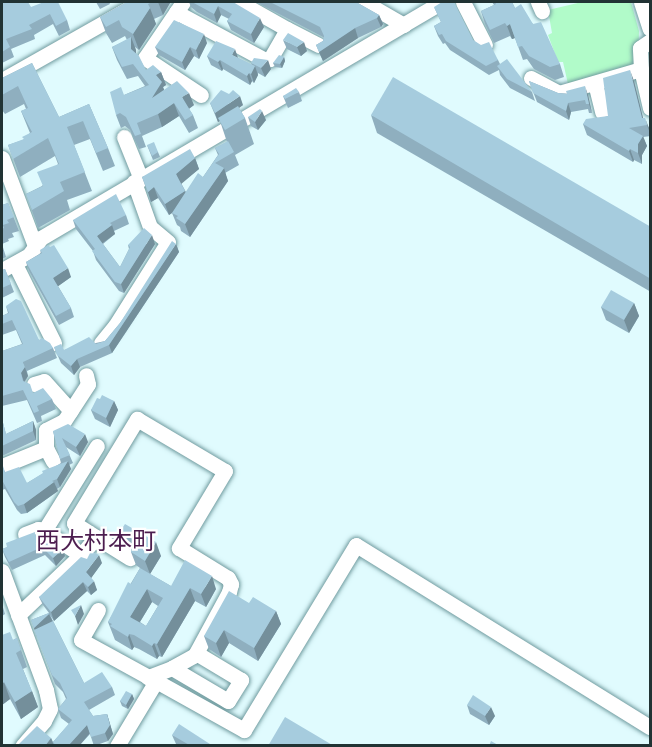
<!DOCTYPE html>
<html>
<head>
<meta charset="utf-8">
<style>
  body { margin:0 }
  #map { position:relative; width:652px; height:747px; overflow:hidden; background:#e0fbfe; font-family:"Work Sans","Noto Sans JP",sans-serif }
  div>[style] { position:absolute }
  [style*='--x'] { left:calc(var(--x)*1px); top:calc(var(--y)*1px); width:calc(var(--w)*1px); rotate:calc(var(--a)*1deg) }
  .green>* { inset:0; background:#b1fbc9 }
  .roads { filter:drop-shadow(0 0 2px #709b9f) drop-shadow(0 0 2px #709b9f) }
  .minor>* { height:15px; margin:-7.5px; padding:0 7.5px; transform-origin:7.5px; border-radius:7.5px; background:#fff }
  .wall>* { inset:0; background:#8fafbf }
  .shaded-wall>* { inset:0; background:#748f9b }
  .building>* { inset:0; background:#a6ccde }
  span { translate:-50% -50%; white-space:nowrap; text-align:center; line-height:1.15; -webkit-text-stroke:4.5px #fff; paint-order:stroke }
  .quarter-label { font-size:24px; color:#4c1d4f }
  .frame { position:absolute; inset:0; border:3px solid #213334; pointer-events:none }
</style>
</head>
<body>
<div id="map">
  <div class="green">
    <div style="clip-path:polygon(582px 2px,631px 2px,639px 31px,638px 65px,568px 84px,563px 62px,558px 62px,548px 35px,552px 33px,548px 10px)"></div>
  </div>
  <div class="roads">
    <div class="minor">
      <div style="--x:183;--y:2;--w:68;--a:124.2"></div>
      <div style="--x:145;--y:58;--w:67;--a:33.5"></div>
      <div style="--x:364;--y:2;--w:46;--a:29.9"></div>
      <div style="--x:463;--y:2;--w:48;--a:62.9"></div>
      <div style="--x:538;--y:2;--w:10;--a:66"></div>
      <div style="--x:641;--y:2;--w:28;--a:72"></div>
      <div style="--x:176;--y:12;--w:101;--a:28.3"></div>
      <div style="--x:265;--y:60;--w:5;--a:-11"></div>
      <div style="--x:270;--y:59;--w:34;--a:-60"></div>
      <div style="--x:287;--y:29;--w:55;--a:-150.6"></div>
      <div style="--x:287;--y:29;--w:35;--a:27"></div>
      <div style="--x:641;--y:69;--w:40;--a:77"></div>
      <div style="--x:531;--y:78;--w:32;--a:28"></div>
      <div style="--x:559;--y:93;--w:85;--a:-16.3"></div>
      <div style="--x:641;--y:69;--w:21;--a:-93"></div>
      <div style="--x:640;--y:48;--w:12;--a:-35"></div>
      <div style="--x:2;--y:80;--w:159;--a:-29.5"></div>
      <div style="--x:595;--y:83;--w:30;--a:76"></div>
      <div style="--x:124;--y:137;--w:45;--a:68"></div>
      <div style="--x:2;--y:158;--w:94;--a:69.4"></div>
      <div style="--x:15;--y:264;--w:88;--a:63.7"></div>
      <div style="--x:2;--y:270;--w:31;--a:-29"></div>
      <div style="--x:29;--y:255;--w:21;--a:-55"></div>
      <div style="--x:41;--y:238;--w:465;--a:-30.5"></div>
      <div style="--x:101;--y:343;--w:22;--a:-51"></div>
      <div style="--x:115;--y:326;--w:99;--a:-57.8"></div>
      <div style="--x:168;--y:242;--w:23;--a:-140"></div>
      <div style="--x:150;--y:227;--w:48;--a:-109.6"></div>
      <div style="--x:34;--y:384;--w:10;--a:-17"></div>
      <div style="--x:44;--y:381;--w:40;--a:48"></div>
      <div style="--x:46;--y:448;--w:18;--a:-90"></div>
      <div style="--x:46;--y:430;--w:20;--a:-27"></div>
      <div style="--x:64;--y:421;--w:44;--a:-57"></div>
      <div style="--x:88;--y:384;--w:9;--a:-103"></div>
      <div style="--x:2;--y:466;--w:48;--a:-22.2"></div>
      <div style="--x:46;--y:448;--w:15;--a:62"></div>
      <div style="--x:25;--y:534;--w:14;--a:-21"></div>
      <div style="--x:38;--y:529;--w:6;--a:18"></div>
      <div style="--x:96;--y:537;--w:26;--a:-148"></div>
      <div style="--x:74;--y:523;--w:122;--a:-58.8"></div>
      <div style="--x:137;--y:419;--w:102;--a:30.6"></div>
      <div style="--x:225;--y:471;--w:90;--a:120.9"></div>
      <div style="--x:179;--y:548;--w:57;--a:31.5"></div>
      <div style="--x:228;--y:578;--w:7;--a:63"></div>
      <div style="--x:231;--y:584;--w:8;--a:104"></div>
      <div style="--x:229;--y:592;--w:72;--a:118.4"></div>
      <div style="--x:195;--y:655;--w:26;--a:151"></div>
      <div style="--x:172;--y:668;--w:26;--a:159"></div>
      <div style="--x:81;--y:555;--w:23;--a:-50"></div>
      <div style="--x:96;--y:537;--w:40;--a:32"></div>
      <div style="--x:2;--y:571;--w:127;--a:69.7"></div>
      <div style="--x:46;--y:690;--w:19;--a:78"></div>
      <div style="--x:50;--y:709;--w:13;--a:117"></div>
      <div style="--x:44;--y:721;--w:33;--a:131"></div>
      <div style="--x:98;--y:610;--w:34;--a:120"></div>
      <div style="--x:81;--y:640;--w:85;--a:28.7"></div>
      <div style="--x:18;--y:615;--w:87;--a:-43.6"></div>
      <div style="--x:81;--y:555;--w:44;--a:-147"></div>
      <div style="--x:44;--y:531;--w:100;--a:-58.1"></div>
      <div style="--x:172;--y:668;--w:65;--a:30.5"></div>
      <div style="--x:228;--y:701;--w:25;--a:-58"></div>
      <div style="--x:241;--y:680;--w:52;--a:-149"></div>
      <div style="--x:117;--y:746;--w:76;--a:-59"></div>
      <div style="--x:156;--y:681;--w:101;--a:29.1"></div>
      <div style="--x:244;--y:730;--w:216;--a:-58.8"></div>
      <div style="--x:356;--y:545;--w:346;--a:31.8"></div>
    </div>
  </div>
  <div class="wall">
    <div style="clip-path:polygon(2px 2px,31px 7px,67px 20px,70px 30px,59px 36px,53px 24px,34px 35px,35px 39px,11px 49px,14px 57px,2px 63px)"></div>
    <div style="clip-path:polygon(96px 2px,109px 2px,110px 4px,100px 9px)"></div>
    <div style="clip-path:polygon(127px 2px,170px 2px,170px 3px,163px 15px,154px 19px,156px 24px,139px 50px,135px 47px,136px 53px,146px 70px,161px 72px,166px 85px,163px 87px,164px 90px,194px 105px,189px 109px,193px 115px,198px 128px,189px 133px,179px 116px,162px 127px,142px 136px,146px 147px,139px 149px,130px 130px,125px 126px,121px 128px,116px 115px,124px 95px,145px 86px,138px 76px,127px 79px,117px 60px,112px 47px,127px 40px,125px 36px,112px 43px,106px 33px,100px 17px)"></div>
    <div style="clip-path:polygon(189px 2px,233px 2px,264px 27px,254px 43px,231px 30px,227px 21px,229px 19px,221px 15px,217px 23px,197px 12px,191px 7px)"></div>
    <div style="clip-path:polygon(256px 2px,356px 2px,379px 15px,383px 24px,381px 27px,358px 38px,323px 61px,316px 45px,323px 41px,324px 38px,323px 37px)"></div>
    <div style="clip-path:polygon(492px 2px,512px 2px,515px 8px,533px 24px,560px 64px,564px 77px,555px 80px,534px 69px,527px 59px,523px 60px,515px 38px,512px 39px,510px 36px,494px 43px,485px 24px,481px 11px,494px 5px)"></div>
    <div style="clip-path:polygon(434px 7px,473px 40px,498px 60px,500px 64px,532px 92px,535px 101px,510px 88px,500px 75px,499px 70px,489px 75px,450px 50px,445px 43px,443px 44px,438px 36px,434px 26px,441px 22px)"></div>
    <div style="clip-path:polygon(283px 40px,307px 51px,301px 56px,287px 49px)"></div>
    <div style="clip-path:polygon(207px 43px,199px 59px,194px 56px,185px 70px,159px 55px,155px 47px)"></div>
    <div style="clip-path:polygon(207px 56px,238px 58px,252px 65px,251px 63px,271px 69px,265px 77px,258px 73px,258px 75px,254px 83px,252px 81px,250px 85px,223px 69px,222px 71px,211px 65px)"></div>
    <div style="clip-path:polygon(284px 57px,285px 61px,282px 68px,275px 67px,273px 63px)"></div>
    <div style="clip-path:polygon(32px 63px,59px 117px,89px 104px,108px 148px,115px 166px,103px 171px,90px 139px,74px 145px,92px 191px,67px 200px,70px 210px,38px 228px,26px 194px,42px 186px,58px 164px,55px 156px,20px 177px,8px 145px,23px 140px,30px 133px,21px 111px,26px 109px,24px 104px,5px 114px,2px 110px,2px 78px)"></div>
    <div style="clip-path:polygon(529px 81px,558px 93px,588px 95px,592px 113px,589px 113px,588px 109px,571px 112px,569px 120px,537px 102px)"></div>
    <div style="clip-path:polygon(634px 81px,643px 118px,649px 128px,651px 136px,643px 137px,647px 146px,642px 155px,642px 164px,634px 160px,633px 162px,587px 135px,583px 124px,608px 116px)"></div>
    <div style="clip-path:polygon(299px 92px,302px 101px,288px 108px,283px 96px)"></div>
    <div style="clip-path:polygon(210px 103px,243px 105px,239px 108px,245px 118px,254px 144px,235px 155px,239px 165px,225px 173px,228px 181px,190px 237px,181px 231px,180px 227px,177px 225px,172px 213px,169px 215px,158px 198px,151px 202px,142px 177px,195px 158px,199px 169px,181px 183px,186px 192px,203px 177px,218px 155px,215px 148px,227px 142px,220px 121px,218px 122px)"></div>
    <div style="clip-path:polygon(371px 115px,651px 227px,651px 292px,377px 133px)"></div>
    <div style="clip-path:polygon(248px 117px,266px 120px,258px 130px,251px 126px)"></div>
    <div style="clip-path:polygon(147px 145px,158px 152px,160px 157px,153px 160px)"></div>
    <div style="clip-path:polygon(8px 203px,19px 231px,12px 233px,14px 237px,8px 239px,9px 241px,2px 244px,6px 257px,2px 259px,2px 205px)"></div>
    <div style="clip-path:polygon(126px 215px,129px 224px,114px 231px,115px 234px,103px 244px,120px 267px,129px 249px,128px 245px,155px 244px,124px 293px,119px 291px,96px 260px,93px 251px,76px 229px,73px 220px)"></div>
    <div style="clip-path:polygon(176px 244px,179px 252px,112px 353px,80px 367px,74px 375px,61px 363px,54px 347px,64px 350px,105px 341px,120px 323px)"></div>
    <div style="clip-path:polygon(40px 250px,71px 277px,58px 286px,71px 308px,74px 317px,59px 325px,29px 271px,26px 262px,41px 253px)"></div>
    <div style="clip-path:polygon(5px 269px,14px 292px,2px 298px,2px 270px)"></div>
    <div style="clip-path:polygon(634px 303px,639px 316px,629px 333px,606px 320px,601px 307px)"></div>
    <div style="clip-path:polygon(6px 306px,39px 340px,53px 348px,57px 358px,27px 371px,28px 376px,25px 382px,33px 393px,52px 399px,56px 409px,41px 416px,42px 421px,37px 423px,27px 400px,2px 406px,2px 351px,22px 344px,16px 330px,2px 335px,2px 316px,8px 313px)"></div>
    <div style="clip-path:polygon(100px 399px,114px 401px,118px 410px,110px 427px,95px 419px,91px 410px)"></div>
    <div style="clip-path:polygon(2px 419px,6px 434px,33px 421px,36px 430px,36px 440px,2px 456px)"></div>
    <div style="clip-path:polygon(53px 431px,88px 442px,80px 456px,66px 447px,73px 463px,69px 465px,71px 469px,60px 487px,57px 489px,58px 491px,27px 513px,21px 514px,17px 510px,5px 489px,2px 490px,2px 466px,5px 472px,27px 483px,61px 463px)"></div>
    <div style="clip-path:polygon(evenodd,121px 530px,161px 556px,150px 574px,171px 586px,216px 589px,206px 607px,195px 601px,162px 657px,159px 656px,157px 659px,139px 649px,134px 647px,132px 650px,115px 640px,108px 622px,140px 568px,136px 565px,131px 552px,132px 549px,125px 544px,121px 530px,152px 602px,158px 606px,146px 626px,140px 622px,152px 602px)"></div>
    <div style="clip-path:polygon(39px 537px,65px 556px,56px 566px,45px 555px,12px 570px,5px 557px,2px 549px)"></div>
    <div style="clip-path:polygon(102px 563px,91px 578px,97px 590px,91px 595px,87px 591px,54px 621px,50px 615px,84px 683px,112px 687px,115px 695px,89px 710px,93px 716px,107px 714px,113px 734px,108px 741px,94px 746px,90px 734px,79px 746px,17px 746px,51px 738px,53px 742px,69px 724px,61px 718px,58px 709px,66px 699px,63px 692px,55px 684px,31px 620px,49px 613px,43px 605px,39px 597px)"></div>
    <div style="clip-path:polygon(249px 603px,276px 611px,281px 624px,258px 661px,229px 643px,221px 657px,209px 649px,204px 636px)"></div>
    <div style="clip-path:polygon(2px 604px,5px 614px,2px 616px)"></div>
    <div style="clip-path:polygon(2px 635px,13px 640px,17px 638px,27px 667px,23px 669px,38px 707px,21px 719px,10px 699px,2px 705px)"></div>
    <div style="clip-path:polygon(132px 694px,134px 699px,128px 709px,122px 706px,120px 701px)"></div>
    <div style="clip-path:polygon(467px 705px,495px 716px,489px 725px,470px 714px)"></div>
    <div style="clip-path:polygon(172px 735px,213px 746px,178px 746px,176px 744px)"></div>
  </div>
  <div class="shaded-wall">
    <div style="clip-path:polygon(158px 2px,170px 2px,170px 3px,163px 15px)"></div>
    <div style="clip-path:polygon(218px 6px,221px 15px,217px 23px,214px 14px)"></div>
    <div style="clip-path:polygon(150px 8px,156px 24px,139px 50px,133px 34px)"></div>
    <div style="clip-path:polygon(379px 15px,383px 24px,381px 27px,377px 18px)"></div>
    <div style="clip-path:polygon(260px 18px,264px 27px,254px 43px,251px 34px)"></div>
    <div style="clip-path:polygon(510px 24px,515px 38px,512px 39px,507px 26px)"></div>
    <div style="clip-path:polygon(355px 28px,358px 38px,323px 61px,319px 52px)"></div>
    <div style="clip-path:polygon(204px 34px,207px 43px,199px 59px,196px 50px)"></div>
    <div style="clip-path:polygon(131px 37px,136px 50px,136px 62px,131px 49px)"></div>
    <div style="clip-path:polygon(304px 42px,307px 51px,301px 56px,297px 47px)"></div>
    <div style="clip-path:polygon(190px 47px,194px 56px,185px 70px,182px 62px)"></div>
    <div style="clip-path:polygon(235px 49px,238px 58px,232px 55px)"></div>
    <div style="clip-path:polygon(284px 57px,285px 61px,282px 68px,280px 64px)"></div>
    <div style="clip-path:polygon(220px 60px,223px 69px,222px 71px,218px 62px)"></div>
    <div style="clip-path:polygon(268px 60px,271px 69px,265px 77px,261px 68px)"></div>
    <div style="clip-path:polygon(255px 66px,258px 75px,254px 83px,251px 74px)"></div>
    <div style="clip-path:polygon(630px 70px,634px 81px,645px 126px,642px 118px)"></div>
    <div style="clip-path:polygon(161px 72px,166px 85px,163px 87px,166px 95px,152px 98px,156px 75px)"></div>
    <div style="clip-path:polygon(249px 73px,252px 81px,250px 85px,247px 76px)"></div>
    <div style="clip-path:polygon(585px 86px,588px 95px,592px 113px,589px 104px)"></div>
    <div style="clip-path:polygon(189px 93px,194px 105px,187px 110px,182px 97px)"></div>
    <div style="clip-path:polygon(240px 96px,243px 105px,220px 121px,218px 118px,220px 121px,218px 122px,215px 113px)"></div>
    <div style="clip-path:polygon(174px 103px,179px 116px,162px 127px,158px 114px)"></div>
    <div style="clip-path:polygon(568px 103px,571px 112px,569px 120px,566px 111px)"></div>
    <div style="clip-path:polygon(262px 111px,266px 120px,258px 130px,255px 122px)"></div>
    <div style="clip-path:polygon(645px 118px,649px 128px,651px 136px,647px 125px)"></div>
    <div style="clip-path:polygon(643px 136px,647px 146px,642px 155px,642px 164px,638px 153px,638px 144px)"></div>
    <div style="clip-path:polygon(630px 149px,634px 160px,633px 162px,629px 151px)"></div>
    <div style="clip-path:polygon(195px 158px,199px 169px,180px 185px,176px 174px)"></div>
    <div style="clip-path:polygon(224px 168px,228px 181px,190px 237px,185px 224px)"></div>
    <div style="clip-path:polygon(154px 187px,158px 198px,151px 202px,148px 192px)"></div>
    <div style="clip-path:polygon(185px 191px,189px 201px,169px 215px,165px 204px)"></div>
    <div style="clip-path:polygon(112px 225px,115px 234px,100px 245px,97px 236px)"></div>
    <div style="clip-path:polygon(152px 235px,155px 244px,124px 293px,121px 284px)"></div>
    <div style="clip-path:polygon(176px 244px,179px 252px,112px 353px,109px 345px)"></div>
    <div style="clip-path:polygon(68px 268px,71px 277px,57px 287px,53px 278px)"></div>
    <div style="clip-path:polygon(634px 303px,639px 316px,629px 333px,624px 320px)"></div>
    <div style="clip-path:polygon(77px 359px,80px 367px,74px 375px,71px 366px)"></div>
    <div style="clip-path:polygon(23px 362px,28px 376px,24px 382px,27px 391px,21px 373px)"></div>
    <div style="clip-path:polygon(114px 401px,118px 410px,110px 427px,106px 418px)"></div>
    <div style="clip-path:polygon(33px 421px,36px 430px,36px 440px,33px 431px)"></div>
    <div style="clip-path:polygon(85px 434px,88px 442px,80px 456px,76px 447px)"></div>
    <div style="clip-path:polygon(68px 461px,71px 469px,60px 487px,57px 479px)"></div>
    <div style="clip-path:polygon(54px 482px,58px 491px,27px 513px,24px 504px)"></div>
    <div style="clip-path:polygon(156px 542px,161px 556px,150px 574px,145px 561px)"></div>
    <div style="clip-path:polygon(63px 549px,65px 556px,56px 566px,53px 558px)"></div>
    <div style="clip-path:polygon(99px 555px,102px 563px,89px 581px,86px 572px)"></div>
    <div style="clip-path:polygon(212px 576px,216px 589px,206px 607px,201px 594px)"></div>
    <div style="clip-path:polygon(94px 581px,97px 590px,91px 595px,88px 587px)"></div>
    <div style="clip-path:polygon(83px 582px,87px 591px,54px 621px,51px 612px)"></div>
    <div style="clip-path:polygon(190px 588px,195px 601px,162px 657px,157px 644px)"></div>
    <div style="clip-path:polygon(147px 589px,152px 602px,135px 630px,130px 617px)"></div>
    <div style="clip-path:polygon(81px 605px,84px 614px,78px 625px,75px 616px)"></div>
    <div style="clip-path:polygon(276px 611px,281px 624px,258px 661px,254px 648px)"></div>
    <div style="clip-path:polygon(49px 614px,53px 622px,37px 637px,34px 628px)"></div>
    <div style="clip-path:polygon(224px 630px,229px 643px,221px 657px,216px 643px)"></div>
    <div style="clip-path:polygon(129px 634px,134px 647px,132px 650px,128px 637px)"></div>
    <div style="clip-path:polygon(154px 643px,159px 656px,157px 659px,152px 646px)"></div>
    <div style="clip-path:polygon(4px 682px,10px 699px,2px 705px,2px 684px)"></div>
    <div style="clip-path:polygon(32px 691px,38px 707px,21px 719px,15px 702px)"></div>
    <div style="clip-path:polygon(132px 694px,134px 699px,128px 709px,126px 705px)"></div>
    <div style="clip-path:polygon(491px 707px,495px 716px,489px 725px,485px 716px)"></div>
    <div style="clip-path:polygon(107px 714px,113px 734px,108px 741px,105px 733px)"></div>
    <div style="clip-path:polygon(87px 725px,90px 733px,79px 746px,68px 746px)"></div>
    <div style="clip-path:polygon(51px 738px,54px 746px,45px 746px)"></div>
  </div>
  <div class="building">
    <div style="clip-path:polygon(2px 2px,28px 2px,31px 7px,44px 2px,58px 2px,67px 20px,56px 26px,50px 14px,29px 25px,32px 29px,6px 39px,10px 47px,2px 52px)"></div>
    <div style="clip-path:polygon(127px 2px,152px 2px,148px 4px,150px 8px,133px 34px,122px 27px,119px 20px,106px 27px,100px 17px)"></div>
    <div style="clip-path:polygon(192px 2px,233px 2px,260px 18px,251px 34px,227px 21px,232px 14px,218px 6px,214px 14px)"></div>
    <div style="clip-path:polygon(270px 2px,356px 2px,379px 15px,377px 18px,355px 28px,319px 52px,316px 45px,323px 41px,324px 36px,320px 27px)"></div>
    <div style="clip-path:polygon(442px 2px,454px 2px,473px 40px,481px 45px,489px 42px,498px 60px,486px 66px,446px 41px,442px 34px,439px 35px,434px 26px,441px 22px,434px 7px)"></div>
    <div style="clip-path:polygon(495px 2px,512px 2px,515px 8px,521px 4px,533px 24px,541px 22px,560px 64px,550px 67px,529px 56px,522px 46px,518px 47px,510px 24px,507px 26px,505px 23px,490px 30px,481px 11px,496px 4px)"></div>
    <div style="clip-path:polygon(174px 20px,204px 34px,196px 50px,190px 47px,182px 62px,155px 47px)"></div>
    <div style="clip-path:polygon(288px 33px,304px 42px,297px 47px,283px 40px)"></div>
    <div style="clip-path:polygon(131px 37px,131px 49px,139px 56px,146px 70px,153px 65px,161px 72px,156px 75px,162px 82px,152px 98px,177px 81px,189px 93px,182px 97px,193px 115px,185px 120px,174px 103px,158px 114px,137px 123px,141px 134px,135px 136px,126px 117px,120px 113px,116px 115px,110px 92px,121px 87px,124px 95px,149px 85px,133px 64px,122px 67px,112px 47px)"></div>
    <div style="clip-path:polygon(216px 41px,235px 49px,232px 55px,255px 66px,251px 74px,249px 73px,247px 76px,220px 60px,218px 62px,207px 56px)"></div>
    <div style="clip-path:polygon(279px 55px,284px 57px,280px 64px,273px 63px)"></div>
    <div style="clip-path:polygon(254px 58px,268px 60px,261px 68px,251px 63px)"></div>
    <div style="clip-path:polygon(507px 59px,532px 92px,507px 79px,497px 66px)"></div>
    <div style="clip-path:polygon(32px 63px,59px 117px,89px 104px,108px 148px,96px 153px,83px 121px,67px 127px,85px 172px,60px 182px,64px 191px,32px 210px,26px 194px,43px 186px,37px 172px,59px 164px,48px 138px,13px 159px,8px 145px,24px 139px,22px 137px,32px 132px,21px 111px,28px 108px,18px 86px,2px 95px,2px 78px)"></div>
    <div style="clip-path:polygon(630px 70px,642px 118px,645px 118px,647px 125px,629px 128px,643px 136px,638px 144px,638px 153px,630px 149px,629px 151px,583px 124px,586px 119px,608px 116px,603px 78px)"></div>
    <div style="clip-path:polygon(393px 77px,651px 227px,651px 279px,371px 115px)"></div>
    <div style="clip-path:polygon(529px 81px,558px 93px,567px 94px,566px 91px,585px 86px,589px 104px,586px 104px,585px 100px,568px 103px,566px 111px,533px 93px)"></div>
    <div style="clip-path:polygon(296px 88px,299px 92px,285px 99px,283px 96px)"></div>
    <div style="clip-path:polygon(221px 90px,229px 94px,233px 90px,240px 96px,215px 113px,210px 103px)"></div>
    <div style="clip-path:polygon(238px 106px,245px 118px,225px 130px,218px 118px)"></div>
    <div style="clip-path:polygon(260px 109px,262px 111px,255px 122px,248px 117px)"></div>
    <div style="clip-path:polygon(228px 141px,234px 152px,215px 163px,224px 168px,185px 224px,176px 218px,178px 216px,172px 213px,198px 173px,203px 177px,219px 154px,215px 148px)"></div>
    <div style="clip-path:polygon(154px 142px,158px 152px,152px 156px,147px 145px)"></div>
    <div style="clip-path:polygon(190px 149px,195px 158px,176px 174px,185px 191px,165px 204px,154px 187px,148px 192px,142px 177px)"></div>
    <div style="clip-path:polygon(116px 194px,126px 215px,110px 223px,112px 225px,97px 236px,120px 267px,130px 247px,128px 245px,144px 228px,152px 235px,121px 284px,115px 282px,92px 251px,95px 249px,73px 220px)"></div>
    <div style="clip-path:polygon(8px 203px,14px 217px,7px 220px,9px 223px,3px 225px,4px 228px,2px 229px,2px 205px)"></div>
    <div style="clip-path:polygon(172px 241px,176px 244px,109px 345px,77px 359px,71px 366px,57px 355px,54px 347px,61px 344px,64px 350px,89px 337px,96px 344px,105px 341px,120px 323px)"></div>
    <div style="clip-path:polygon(48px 245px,50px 247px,54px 245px,68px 268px,53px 278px,71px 308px,56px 316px,26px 262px,42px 253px,40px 250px)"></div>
    <div style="clip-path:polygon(5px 269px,11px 284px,2px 288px,2px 270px)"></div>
    <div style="clip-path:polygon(611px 290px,634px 303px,624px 320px,601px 307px)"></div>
    <div style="clip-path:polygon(16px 299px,21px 301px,39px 340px,42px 338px,50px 343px,53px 348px,23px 362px,25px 367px,21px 373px,23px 381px,30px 384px,33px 393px,43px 388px,52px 399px,37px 406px,39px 411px,34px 413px,23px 390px,2px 396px,2px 351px,23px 344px,12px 320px,2px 324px,2px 316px,9px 313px,6px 306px)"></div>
    <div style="clip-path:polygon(102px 395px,114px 401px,106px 418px,91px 410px,97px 398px,100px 399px)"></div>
    <div style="clip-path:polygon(2px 419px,6px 434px,33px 421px,33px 431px,2px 446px)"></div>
    <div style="clip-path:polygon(68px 424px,85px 434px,76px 447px,62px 438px,70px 455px,60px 459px,53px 431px)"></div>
    <div style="clip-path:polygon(68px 461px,57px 479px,52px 481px,54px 482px,24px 504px,18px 506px,14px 502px,2px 480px,2px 466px,3px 466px,5px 472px,19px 467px,27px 483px,43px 473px,42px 471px)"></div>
    <div style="clip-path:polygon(125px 524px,156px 542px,145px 561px,131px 552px,134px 541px,121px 530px)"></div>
    <div style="clip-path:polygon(35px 532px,39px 537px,42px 535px,54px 546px,63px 549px,53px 558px,42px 547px,9px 562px,2px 549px,7px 547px,6px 543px)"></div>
    <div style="clip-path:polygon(91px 551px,99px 555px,86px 572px,94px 581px,88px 587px,83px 582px,51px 612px,39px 597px,81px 557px,87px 559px)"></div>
    <div style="clip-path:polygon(evenodd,185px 560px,212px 576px,201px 594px,190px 588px,157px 644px,154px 643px,152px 646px,134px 635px,129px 634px,128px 637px,110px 626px,112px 624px,108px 622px,128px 582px,131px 584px,140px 568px,171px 586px,185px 560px,147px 589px,163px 598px,146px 626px,130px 617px,147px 589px)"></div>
    <div style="clip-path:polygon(229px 591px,249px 603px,253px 597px,276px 611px,254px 648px,224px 630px,216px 643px,204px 636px)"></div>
    <div style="clip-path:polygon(81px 605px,75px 616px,71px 610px)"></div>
    <div style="clip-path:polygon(49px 613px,49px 614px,34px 628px,31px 620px)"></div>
    <div style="clip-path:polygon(53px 621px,84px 683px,102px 672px,112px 687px,84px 702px,93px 716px,107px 714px,110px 725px,105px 733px,91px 737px,87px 725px,68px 746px,56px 746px,53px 742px,72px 720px,58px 709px,67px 698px,60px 683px,52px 675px,34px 630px)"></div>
    <div style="clip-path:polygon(10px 632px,13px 640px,17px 638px,21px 650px,16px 653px,32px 691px,15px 702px,4px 682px,2px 684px,2px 635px)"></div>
    <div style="clip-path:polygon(126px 691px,132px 694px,126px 705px,120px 701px)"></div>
    <div style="clip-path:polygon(473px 695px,491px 707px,485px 716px,467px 705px)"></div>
    <div style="clip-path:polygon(285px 717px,334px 746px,268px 746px)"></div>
    <div style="clip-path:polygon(179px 724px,213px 746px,191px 746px,172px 735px)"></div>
    <div style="clip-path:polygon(37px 726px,51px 738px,45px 746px,17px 746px)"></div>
    <div style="clip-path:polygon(491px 741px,498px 745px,498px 746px,489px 746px)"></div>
  </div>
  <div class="quarter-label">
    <span style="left:96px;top:542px">西大村本町</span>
  </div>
  <div class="frame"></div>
</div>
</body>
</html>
